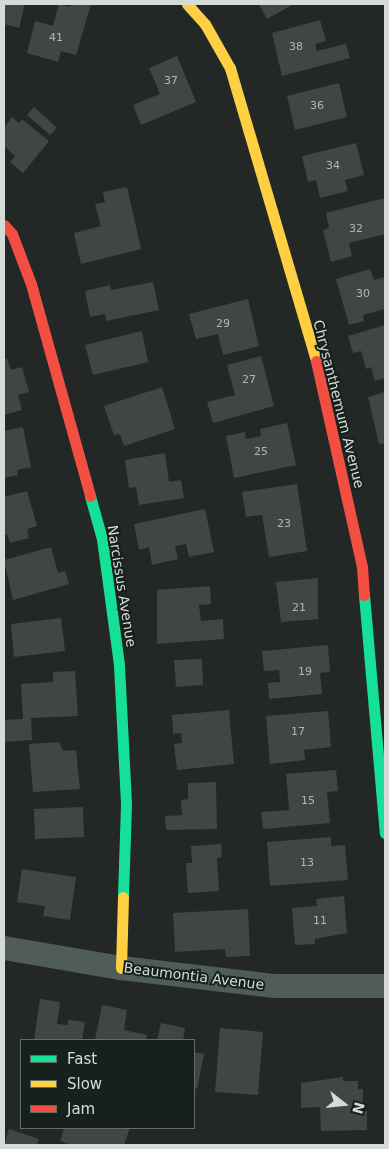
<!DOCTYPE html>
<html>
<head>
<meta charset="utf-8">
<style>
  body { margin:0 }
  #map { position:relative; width:389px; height:1149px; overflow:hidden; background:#232826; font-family:"DejaVu Sans",sans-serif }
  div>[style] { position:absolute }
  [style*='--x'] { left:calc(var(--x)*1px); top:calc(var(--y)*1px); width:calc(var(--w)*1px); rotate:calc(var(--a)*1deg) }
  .building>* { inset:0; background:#414544 }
  .street>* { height:24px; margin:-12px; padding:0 12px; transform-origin:12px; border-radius:12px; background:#4f5d56 }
  .fast>* { height:11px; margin:-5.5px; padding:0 5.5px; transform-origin:5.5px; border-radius:5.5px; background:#16e098 }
  .slow>* { height:11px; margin:-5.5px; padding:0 5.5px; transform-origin:5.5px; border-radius:5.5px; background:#ffcf43 }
  .jam>* { height:11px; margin:-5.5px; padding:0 5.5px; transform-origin:5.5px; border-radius:5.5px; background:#f24e42 }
  span { translate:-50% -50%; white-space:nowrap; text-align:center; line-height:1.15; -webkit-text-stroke:4px #17211c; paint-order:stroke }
  .number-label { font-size:11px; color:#b0b6b3 }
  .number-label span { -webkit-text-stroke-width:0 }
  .street-label { font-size:14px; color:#d5dcd8 }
  .frame { position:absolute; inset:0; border:5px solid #d5dcd8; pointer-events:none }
  .legend { position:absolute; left:20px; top:1039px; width:175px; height:90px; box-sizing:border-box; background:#17211c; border:1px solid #636c67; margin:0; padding:6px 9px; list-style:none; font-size:15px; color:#d5dcd8 }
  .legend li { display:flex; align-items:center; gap:10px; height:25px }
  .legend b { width:25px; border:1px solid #636c67 }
  .north { position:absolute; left:319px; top:1079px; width:50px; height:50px; -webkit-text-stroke:4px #17211c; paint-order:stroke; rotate:106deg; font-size:14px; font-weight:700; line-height:20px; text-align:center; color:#d5dcd8 }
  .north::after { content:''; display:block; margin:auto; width:18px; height:22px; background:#d5dcd8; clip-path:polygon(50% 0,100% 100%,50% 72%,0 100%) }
</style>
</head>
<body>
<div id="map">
  <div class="building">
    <div style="clip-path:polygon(4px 4px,25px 4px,19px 28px,4px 24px)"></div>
    <div style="clip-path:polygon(59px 4px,70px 7px,71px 4px,91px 4px,76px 55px,61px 51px,58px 62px,27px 53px,35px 21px,53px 26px)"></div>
    <div style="clip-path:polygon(259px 4px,294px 4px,267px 19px)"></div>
    <div style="clip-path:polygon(320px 20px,326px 41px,315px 44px,317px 51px,346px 44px,350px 58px,282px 76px,272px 33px)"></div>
    <div style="clip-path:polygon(177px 56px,196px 102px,141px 125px,133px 105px,160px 94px,149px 68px)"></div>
    <div style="clip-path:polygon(339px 83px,347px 117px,295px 130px,287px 96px)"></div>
    <div style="clip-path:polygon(34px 107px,57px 128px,50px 135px,27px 115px)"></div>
    <div style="clip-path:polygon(12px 117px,19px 123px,22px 119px,49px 141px,23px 173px,10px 162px,15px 156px,4px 146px,4px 128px)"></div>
    <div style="clip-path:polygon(356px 143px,364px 175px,345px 180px,348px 191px,320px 198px,316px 180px,308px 182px,302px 156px)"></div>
    <div style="clip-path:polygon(127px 187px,141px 249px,81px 264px,74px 233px,101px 226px,95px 204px,105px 202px,103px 192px)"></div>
    <div style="clip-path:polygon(385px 198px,385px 234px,349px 243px,352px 256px,331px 262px,323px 230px,329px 228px,326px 213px)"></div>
    <div style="clip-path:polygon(370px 269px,374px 280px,385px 277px,385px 309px,363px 315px,364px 321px,349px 325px,336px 279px)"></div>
    <div style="clip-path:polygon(153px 282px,159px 310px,106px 321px,105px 314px,90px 317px,85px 291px,110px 285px,111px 290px)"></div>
    <div style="clip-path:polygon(248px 299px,259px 346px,223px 355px,218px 334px,196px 339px,189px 314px)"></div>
    <div style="clip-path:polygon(385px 325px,385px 378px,375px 381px,371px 367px,366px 369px,361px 351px,353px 353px,348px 336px)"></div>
    <div style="clip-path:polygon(142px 331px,148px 362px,93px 375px,85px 345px)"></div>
    <div style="clip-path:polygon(261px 356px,274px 406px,213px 423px,207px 402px,235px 395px,227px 365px)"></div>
    <div style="clip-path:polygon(7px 358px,11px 370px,22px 367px,29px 392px,18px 395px,22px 410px,4px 415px,4px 359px)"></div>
    <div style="clip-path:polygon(162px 387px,175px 429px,124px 446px,120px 434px,114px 435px,104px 406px)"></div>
    <div style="clip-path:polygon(385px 392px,385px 443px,379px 444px,368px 397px)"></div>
    <div style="clip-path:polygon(287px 423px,296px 465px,234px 478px,226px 436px,245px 432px,246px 439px,261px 436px,260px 429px)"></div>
    <div style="clip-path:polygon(23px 427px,31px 467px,17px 470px,18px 475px,4px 478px,4px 431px)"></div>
    <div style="clip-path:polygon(165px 453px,169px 482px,181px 480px,184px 498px,139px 505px,136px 487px,129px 488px,125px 460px)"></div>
    <div style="clip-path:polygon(297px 484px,307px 551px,269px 557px,262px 515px,246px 517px,242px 492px)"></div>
    <div style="clip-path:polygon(27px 491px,37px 526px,27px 529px,29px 538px,10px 543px,7px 534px,4px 535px,4px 497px)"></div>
    <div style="clip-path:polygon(205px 509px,214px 552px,189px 557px,186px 544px,175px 546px,178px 559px,152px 565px,149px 547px,139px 550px,134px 524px)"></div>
    <div style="clip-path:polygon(51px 547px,58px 573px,65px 571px,69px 584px,13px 600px,4px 560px)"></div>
    <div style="clip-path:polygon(318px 578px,318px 619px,281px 622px,276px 582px)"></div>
    <div style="clip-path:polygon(210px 586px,211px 604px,199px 605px,201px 621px,223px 619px,224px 639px,157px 644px,157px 590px)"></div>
    <div style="clip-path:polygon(61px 618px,65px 651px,14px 657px,11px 624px)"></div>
    <div style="clip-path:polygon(328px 645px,330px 672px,320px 673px,322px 694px,269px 699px,268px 683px,280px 682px,279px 670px,264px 671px,262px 651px)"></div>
    <div style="clip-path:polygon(202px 659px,203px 685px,176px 687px,174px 660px)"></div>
    <div style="clip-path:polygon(75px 671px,78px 716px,31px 718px,32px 740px,4px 742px,4px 720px,23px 719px,21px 684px,53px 682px,53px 672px)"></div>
    <div style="clip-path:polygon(229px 710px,234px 764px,177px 770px,174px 744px,182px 743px,181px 733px,173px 734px,172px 715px)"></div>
    <div style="clip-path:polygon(328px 711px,331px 747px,304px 750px,305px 760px,270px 764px,266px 716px)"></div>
    <div style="clip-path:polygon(59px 742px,63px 751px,76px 750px,80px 789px,33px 792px,29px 744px)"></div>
    <div style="clip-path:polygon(336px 770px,338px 791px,327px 792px,330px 823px,263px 829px,261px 812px,289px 810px,286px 774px)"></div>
    <div style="clip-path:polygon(216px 782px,217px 829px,166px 830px,165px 816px,182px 815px,181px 800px,188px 799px,188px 783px)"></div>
    <div style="clip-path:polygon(83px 807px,84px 837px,35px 839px,34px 809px)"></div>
    <div style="clip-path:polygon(331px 837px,331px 846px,345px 845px,348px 880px,270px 886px,267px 842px)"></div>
    <div style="clip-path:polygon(221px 844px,222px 857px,217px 858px,219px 891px,188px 893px,186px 863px,192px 863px,191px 846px)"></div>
    <div style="clip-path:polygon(22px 869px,76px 877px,70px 920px,43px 916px,45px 906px,17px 902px)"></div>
    <div style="clip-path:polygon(344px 896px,347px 933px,315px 939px,315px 944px,295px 945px,292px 908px,317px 906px,316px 899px)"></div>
    <div style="clip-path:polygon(248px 909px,250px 956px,226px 957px,225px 949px,175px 952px,173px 913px)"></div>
    <div style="clip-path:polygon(40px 999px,60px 1002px,57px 1024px,68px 1025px,68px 1020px,85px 1022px,82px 1040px,34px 1040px)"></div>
    <div style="clip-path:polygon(102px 1005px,127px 1010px,124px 1030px,147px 1035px,146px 1040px,95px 1040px)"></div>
    <div style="clip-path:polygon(161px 1023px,185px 1028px,183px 1040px,157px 1040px)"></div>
    <div style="clip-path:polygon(220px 1028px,263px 1032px,258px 1095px,215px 1092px)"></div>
    <div style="clip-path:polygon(194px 1052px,204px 1054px,197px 1089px,194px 1088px)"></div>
    <div style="clip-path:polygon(343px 1077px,343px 1081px,358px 1081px,358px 1089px,363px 1089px,363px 1102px,358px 1102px,358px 1111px,367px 1111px,367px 1130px,321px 1131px,320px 1107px,301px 1108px,301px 1083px)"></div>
    <div style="clip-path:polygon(64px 1128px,130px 1128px,124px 1145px,72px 1145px,60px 1141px)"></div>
    <div style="clip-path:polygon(9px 1129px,39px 1139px,37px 1145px,4px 1145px)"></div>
  </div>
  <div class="street">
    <div style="--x:4;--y:948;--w:119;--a:9.7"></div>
    <div style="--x:121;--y:968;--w:155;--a:6.7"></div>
    <div style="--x:275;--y:986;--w:110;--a:0"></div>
  </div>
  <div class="fast">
    <div style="--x:90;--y:496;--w:45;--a:74.4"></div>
    <div style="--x:102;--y:539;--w:127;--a:82.3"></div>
    <div style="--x:119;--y:665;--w:140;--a:87.1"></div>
    <div style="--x:126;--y:805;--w:92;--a:91.9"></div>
    <div style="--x:364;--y:595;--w:239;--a:85"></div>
  </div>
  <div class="slow">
    <div style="--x:187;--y:4;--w:27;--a:48"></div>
    <div style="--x:205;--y:24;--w:51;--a:60.4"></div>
    <div style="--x:230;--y:68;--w:305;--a:73.6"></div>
    <div style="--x:121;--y:968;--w:71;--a:-88.4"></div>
  </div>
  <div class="jam">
    <div style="--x:4;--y:225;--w:12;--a:48"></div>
    <div style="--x:12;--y:234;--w:53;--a:69.2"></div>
    <div style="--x:31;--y:284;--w:220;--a:74.4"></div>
    <div style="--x:316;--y:361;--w:211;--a:77.4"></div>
    <div style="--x:362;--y:567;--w:28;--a:86"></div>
  </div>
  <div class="number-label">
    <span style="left:56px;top:38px">41</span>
    <span style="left:296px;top:47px">38</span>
    <span style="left:171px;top:81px">37</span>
    <span style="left:317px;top:106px">36</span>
    <span style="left:333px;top:166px">34</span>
    <span style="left:356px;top:229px">32</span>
    <span style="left:363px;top:294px">30</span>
    <span style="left:223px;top:324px">29</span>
    <span style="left:249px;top:380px">27</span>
    <span style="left:261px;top:452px">25</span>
    <span style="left:284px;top:524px">23</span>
    <span style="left:299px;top:608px">21</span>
    <span style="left:305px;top:672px">19</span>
    <span style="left:298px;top:732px">17</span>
    <span style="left:308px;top:801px">15</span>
    <span style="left:307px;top:863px">13</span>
    <span style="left:320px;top:921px">11</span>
  </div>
  <div class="street-label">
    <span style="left:339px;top:404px;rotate:76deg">Chrysanthemum Avenue</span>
    <span style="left:122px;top:586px;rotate:81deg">Narcissus Avenue</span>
    <span style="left:194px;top:976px;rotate:7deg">Beaumontia Avenue</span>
  </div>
  <div class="frame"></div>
  <ul class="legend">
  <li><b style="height:6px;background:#16e098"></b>Fast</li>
  <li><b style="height:6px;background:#ffcf43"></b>Slow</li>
  <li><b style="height:6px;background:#f24e42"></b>Jam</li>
  </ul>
  <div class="north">N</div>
</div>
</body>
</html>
